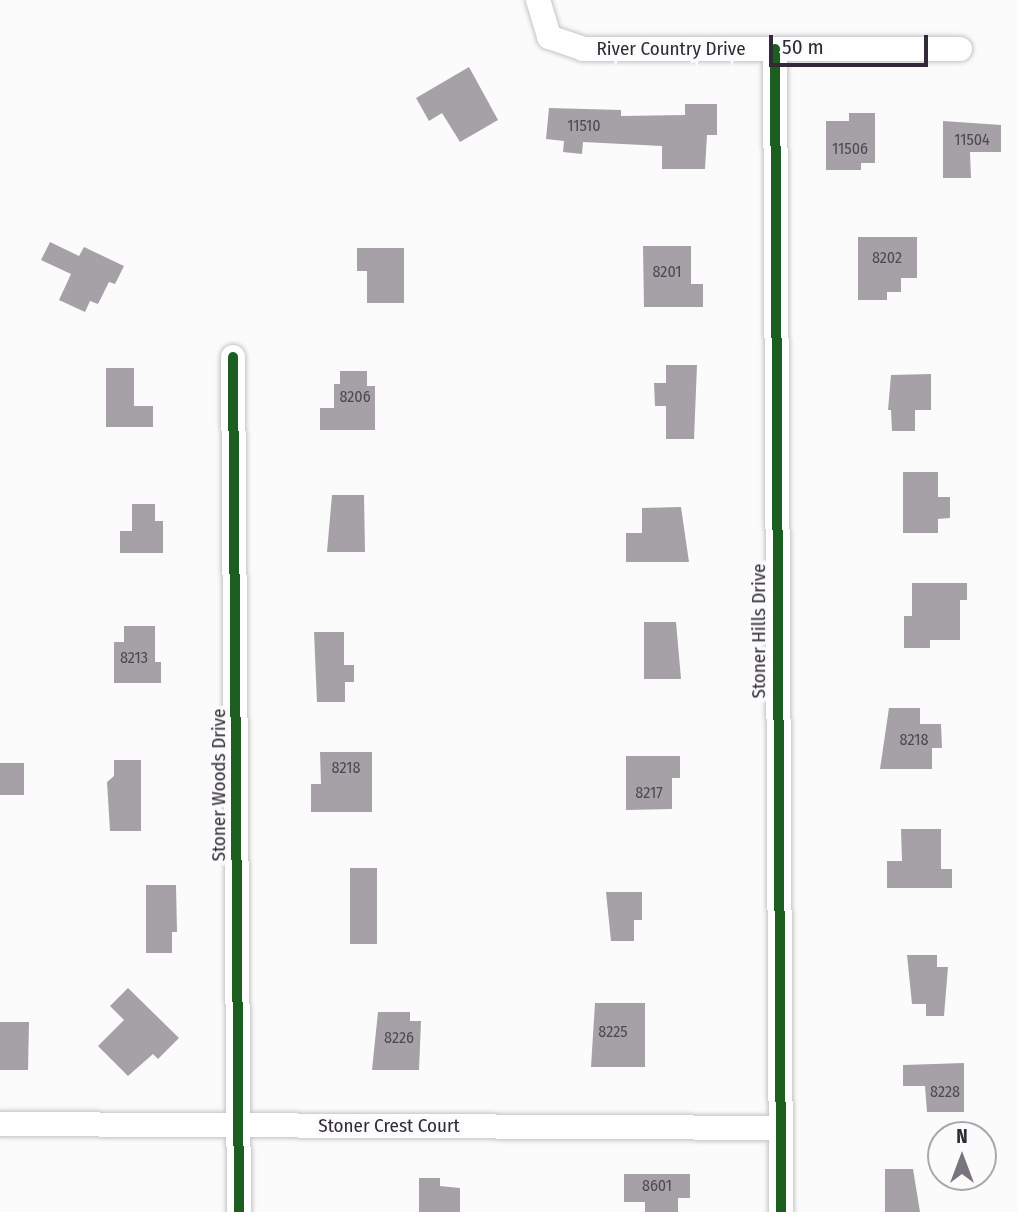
<!DOCTYPE html>
<html>
<head>
<meta charset="utf-8">
<style>
  body { margin:0 }
  #map { position:relative; width:1018px; height:1212px; overflow:hidden; background:#fbfbfb; font-family:"Fira Sans Condensed",sans-serif }
  div>[style] { position:absolute }
  [style*='--x'] { left:calc(var(--x)*1px); top:calc(var(--y)*1px); width:calc(var(--w)*1px); rotate:calc(var(--a)*1deg) }
  .building>* { inset:0; background:#a5a1a7 }
  .roads { filter:drop-shadow(0 0 2px #c6c2c8) drop-shadow(0 0 2px #c6c2c8) }
  .minor>* { height:24px; margin:-12px; padding:0 12px; transform-origin:12px; border-radius:12px; background:#fefefe }
  .cycleway>* { height:10px; margin:-5px; padding:0 5px; transform-origin:5px; border-radius:5px; background:#1b5e20 }
  span { translate:-50% -50%; white-space:nowrap; text-align:center; line-height:1.15; -webkit-text-stroke:7px #fbfbfb; paint-order:stroke }
  .number-label { font-size:16px; color:#4f4853 }
  .number-label span { -webkit-text-stroke-width:0 }
  .street-label { font-size:19px; color:#322a37 }
  .north { position:absolute; left:927px; top:1121px; width:70px; height:70px; box-sizing:border-box; background:#fbfbfb; border:2px solid #aba7ad; border-radius:50%; rotate:0deg; font-size:19px; font-weight:700; line-height:28px; text-align:center; color:#322a37 }
  .north::after { content:''; display:block; margin:auto; width:24px; height:32px; background:#78737c; clip-path:polygon(50% 0,100% 100%,50% 72%,0 100%) }
  .scale { position:absolute; left:769px; top:35px; width:159px; height:32px; box-sizing:border-box; border:4px solid #322a37; border-top:0; padding-left:9px; font-size:21px; line-height:24px; white-space:nowrap; color:#322a37; -webkit-text-stroke:5px #fbfbfb; paint-order:stroke }
</style>
</head>
<body>
<div id="map">
  <div class="building">
    <div style="clip-path:polygon(469px 67px,498px 120px,460px 142px,442px 113px,429px 121px,416px 98px)"></div>
    <div style="clip-path:polygon(685px 104px,717px 104px,717px 135px,707px 135px,705px 169px,662px 169px,662px 146px,583px 142px,582px 154px,563px 152px,564px 141px,546px 139px,549px 108px,621px 110px,621px 116px,685px 115px)"></div>
    <div style="clip-path:polygon(849px 113px,875px 113px,875px 163px,861px 163px,861px 170px,826px 170px,826px 121px,849px 121px)"></div>
    <div style="clip-path:polygon(943px 121px,1001px 125px,1001px 152px,970px 152px,971px 178px,943px 178px)"></div>
    <div style="clip-path:polygon(858px 237px,917px 237px,917px 278px,901px 278px,901px 292px,887px 292px,887px 300px,858px 300px)"></div>
    <div style="clip-path:polygon(50px 242px,79px 256px,84px 247px,124px 266px,115px 284px,109px 282px,98px 304px,90px 301px,85px 312px,59px 300px,71px 274px,41px 260px)"></div>
    <div style="clip-path:polygon(643px 246px,691px 246px,691px 284px,703px 284px,703px 307px,644px 307px)"></div>
    <div style="clip-path:polygon(357px 248px,404px 248px,404px 303px,367px 303px,367px 271px,357px 271px)"></div>
    <div style="clip-path:polygon(666px 365px,697px 365px,694px 439px,666px 439px,666px 406px,655px 406px,654px 383px,666px 383px)"></div>
    <div style="clip-path:polygon(106px 368px,134px 368px,134px 406px,153px 406px,153px 427px,106px 427px)"></div>
    <div style="clip-path:polygon(340px 371px,367px 371px,367px 386px,375px 386px,375px 430px,320px 430px,320px 408px,334px 408px,334px 384px,340px 384px)"></div>
    <div style="clip-path:polygon(931px 374px,931px 410px,915px 410px,915px 431px,892px 431px,891px 410px,888px 410px,891px 375px)"></div>
    <div style="clip-path:polygon(903px 472px,938px 472px,938px 497px,950px 497px,950px 518px,938px 519px,938px 533px,903px 533px)"></div>
    <div style="clip-path:polygon(332px 495px,364px 495px,365px 552px,327px 552px)"></div>
    <div style="clip-path:polygon(132px 504px,155px 504px,155px 521px,163px 521px,163px 553px,120px 553px,120px 531px,132px 531px)"></div>
    <div style="clip-path:polygon(681px 507px,689px 562px,626px 562px,626px 533px,642px 533px,642px 508px)"></div>
    <div style="clip-path:polygon(912px 583px,967px 583px,967px 600px,960px 600px,960px 640px,930px 640px,930px 648px,904px 648px,904px 616px,912px 616px)"></div>
    <div style="clip-path:polygon(644px 622px,676px 622px,681px 679px,644px 679px)"></div>
    <div style="clip-path:polygon(124px 626px,155px 626px,155px 662px,161px 662px,161px 683px,114px 683px,114px 642px,124px 642px)"></div>
    <div style="clip-path:polygon(314px 632px,344px 632px,344px 665px,354px 665px,354px 682px,345px 682px,345px 702px,317px 702px)"></div>
    <div style="clip-path:polygon(889px 708px,920px 708px,920px 724px,941px 724px,942px 748px,932px 748px,932px 769px,880px 769px)"></div>
    <div style="clip-path:polygon(320px 752px,372px 752px,372px 812px,311px 812px,311px 784px,321px 784px)"></div>
    <div style="clip-path:polygon(626px 756px,680px 756px,680px 778px,672px 778px,672px 809px,626px 810px)"></div>
    <div style="clip-path:polygon(114px 760px,141px 760px,141px 831px,110px 831px,107px 782px,114px 776px)"></div>
    <div style="clip-path:polygon(0 763px,24px 763px,24px 795px,0 795px)"></div>
    <div style="clip-path:polygon(901px 829px,941px 829px,941px 869px,952px 869px,952px 888px,887px 888px,887px 861px,902px 861px)"></div>
    <div style="clip-path:polygon(350px 868px,377px 868px,377px 944px,350px 944px)"></div>
    <div style="clip-path:polygon(146px 885px,176px 885px,177px 932px,172px 932px,172px 953px,146px 953px)"></div>
    <div style="clip-path:polygon(606px 892px,642px 892px,642px 920px,634px 920px,634px 941px,611px 941px)"></div>
    <div style="clip-path:polygon(907px 955px,937px 955px,937px 967px,948px 967px,944px 1016px,926px 1016px,926px 1004px,912px 1004px)"></div>
    <div style="clip-path:polygon(128px 988px,179px 1038px,158px 1059px,153px 1054px,128px 1076px,98px 1046px,124px 1020px,110px 1006px)"></div>
    <div style="clip-path:polygon(595px 1003px,645px 1003px,645px 1067px,591px 1067px)"></div>
    <div style="clip-path:polygon(378px 1012px,410px 1012px,410px 1021px,421px 1021px,419px 1070px,372px 1070px)"></div>
    <div style="clip-path:polygon(0 1022px,29px 1022px,28px 1070px,0 1070px)"></div>
    <div style="clip-path:polygon(964px 1063px,964px 1112px,927px 1112px,925px 1086px,903px 1086px,903px 1065px)"></div>
    <div style="clip-path:polygon(885px 1169px,913px 1169px,920px 1212px,885px 1212px)"></div>
    <div style="clip-path:polygon(624px 1174px,690px 1174px,690px 1198px,678px 1198px,678px 1212px,645px 1212px,645px 1202px,624px 1202px)"></div>
    <div style="clip-path:polygon(419px 1178px,440px 1178px,440px 1186px,460px 1188px,460px 1212px,419px 1212px)"></div>
  </div>
  <div class="roads">
    <div class="minor">
      <div style="--x:538;--y:0;--w:39;--a:73"></div>
      <div style="--x:549;--y:37;--w:36;--a:19"></div>
      <div style="--x:583;--y:49;--w:377;--a:0"></div>
      <div style="--x:775;--y:49;--w:1163;--a:89.7"></div>
      <div style="--x:233;--y:357;--w:855;--a:89.6"></div>
      <div style="--x:0;--y:1124;--w:778;--a:0.29"></div>
    </div>
  </div>
  <div class="cycleway">
    <div style="--x:775;--y:49;--w:1163;--a:89.7"></div>
    <div style="--x:233;--y:357;--w:855;--a:89.6"></div>
  </div>
  <div class="number-label">
    <span style="left:584px;top:126px">11510</span>
    <span style="left:972px;top:140px">11504</span>
    <span style="left:850px;top:149px">11506</span>
    <span style="left:887px;top:258px">8202</span>
    <span style="left:667px;top:272px">8201</span>
    <span style="left:355px;top:397px">8206</span>
    <span style="left:134px;top:658px">8213</span>
    <span style="left:914px;top:740px">8218</span>
    <span style="left:346px;top:768px">8218</span>
    <span style="left:649px;top:793px">8217</span>
    <span style="left:613px;top:1032px">8225</span>
    <span style="left:399px;top:1038px">8226</span>
    <span style="left:945px;top:1092px">8228</span>
    <span style="left:657px;top:1186px">8601</span>
  </div>
  <div class="street-label">
    <span style="left:671px;top:49px">River Country Drive</span>
    <span style="left:759px;top:631px;rotate:-90deg">Stoner Hills Drive</span>
    <span style="left:219px;top:785px;rotate:-90deg">Stoner Woods Drive</span>
    <span style="left:389px;top:1126px">Stoner Crest Court</span>
  </div>
  <div class="north">N</div>
  <div class="scale">50 m</div>
</div>
</body>
</html>
